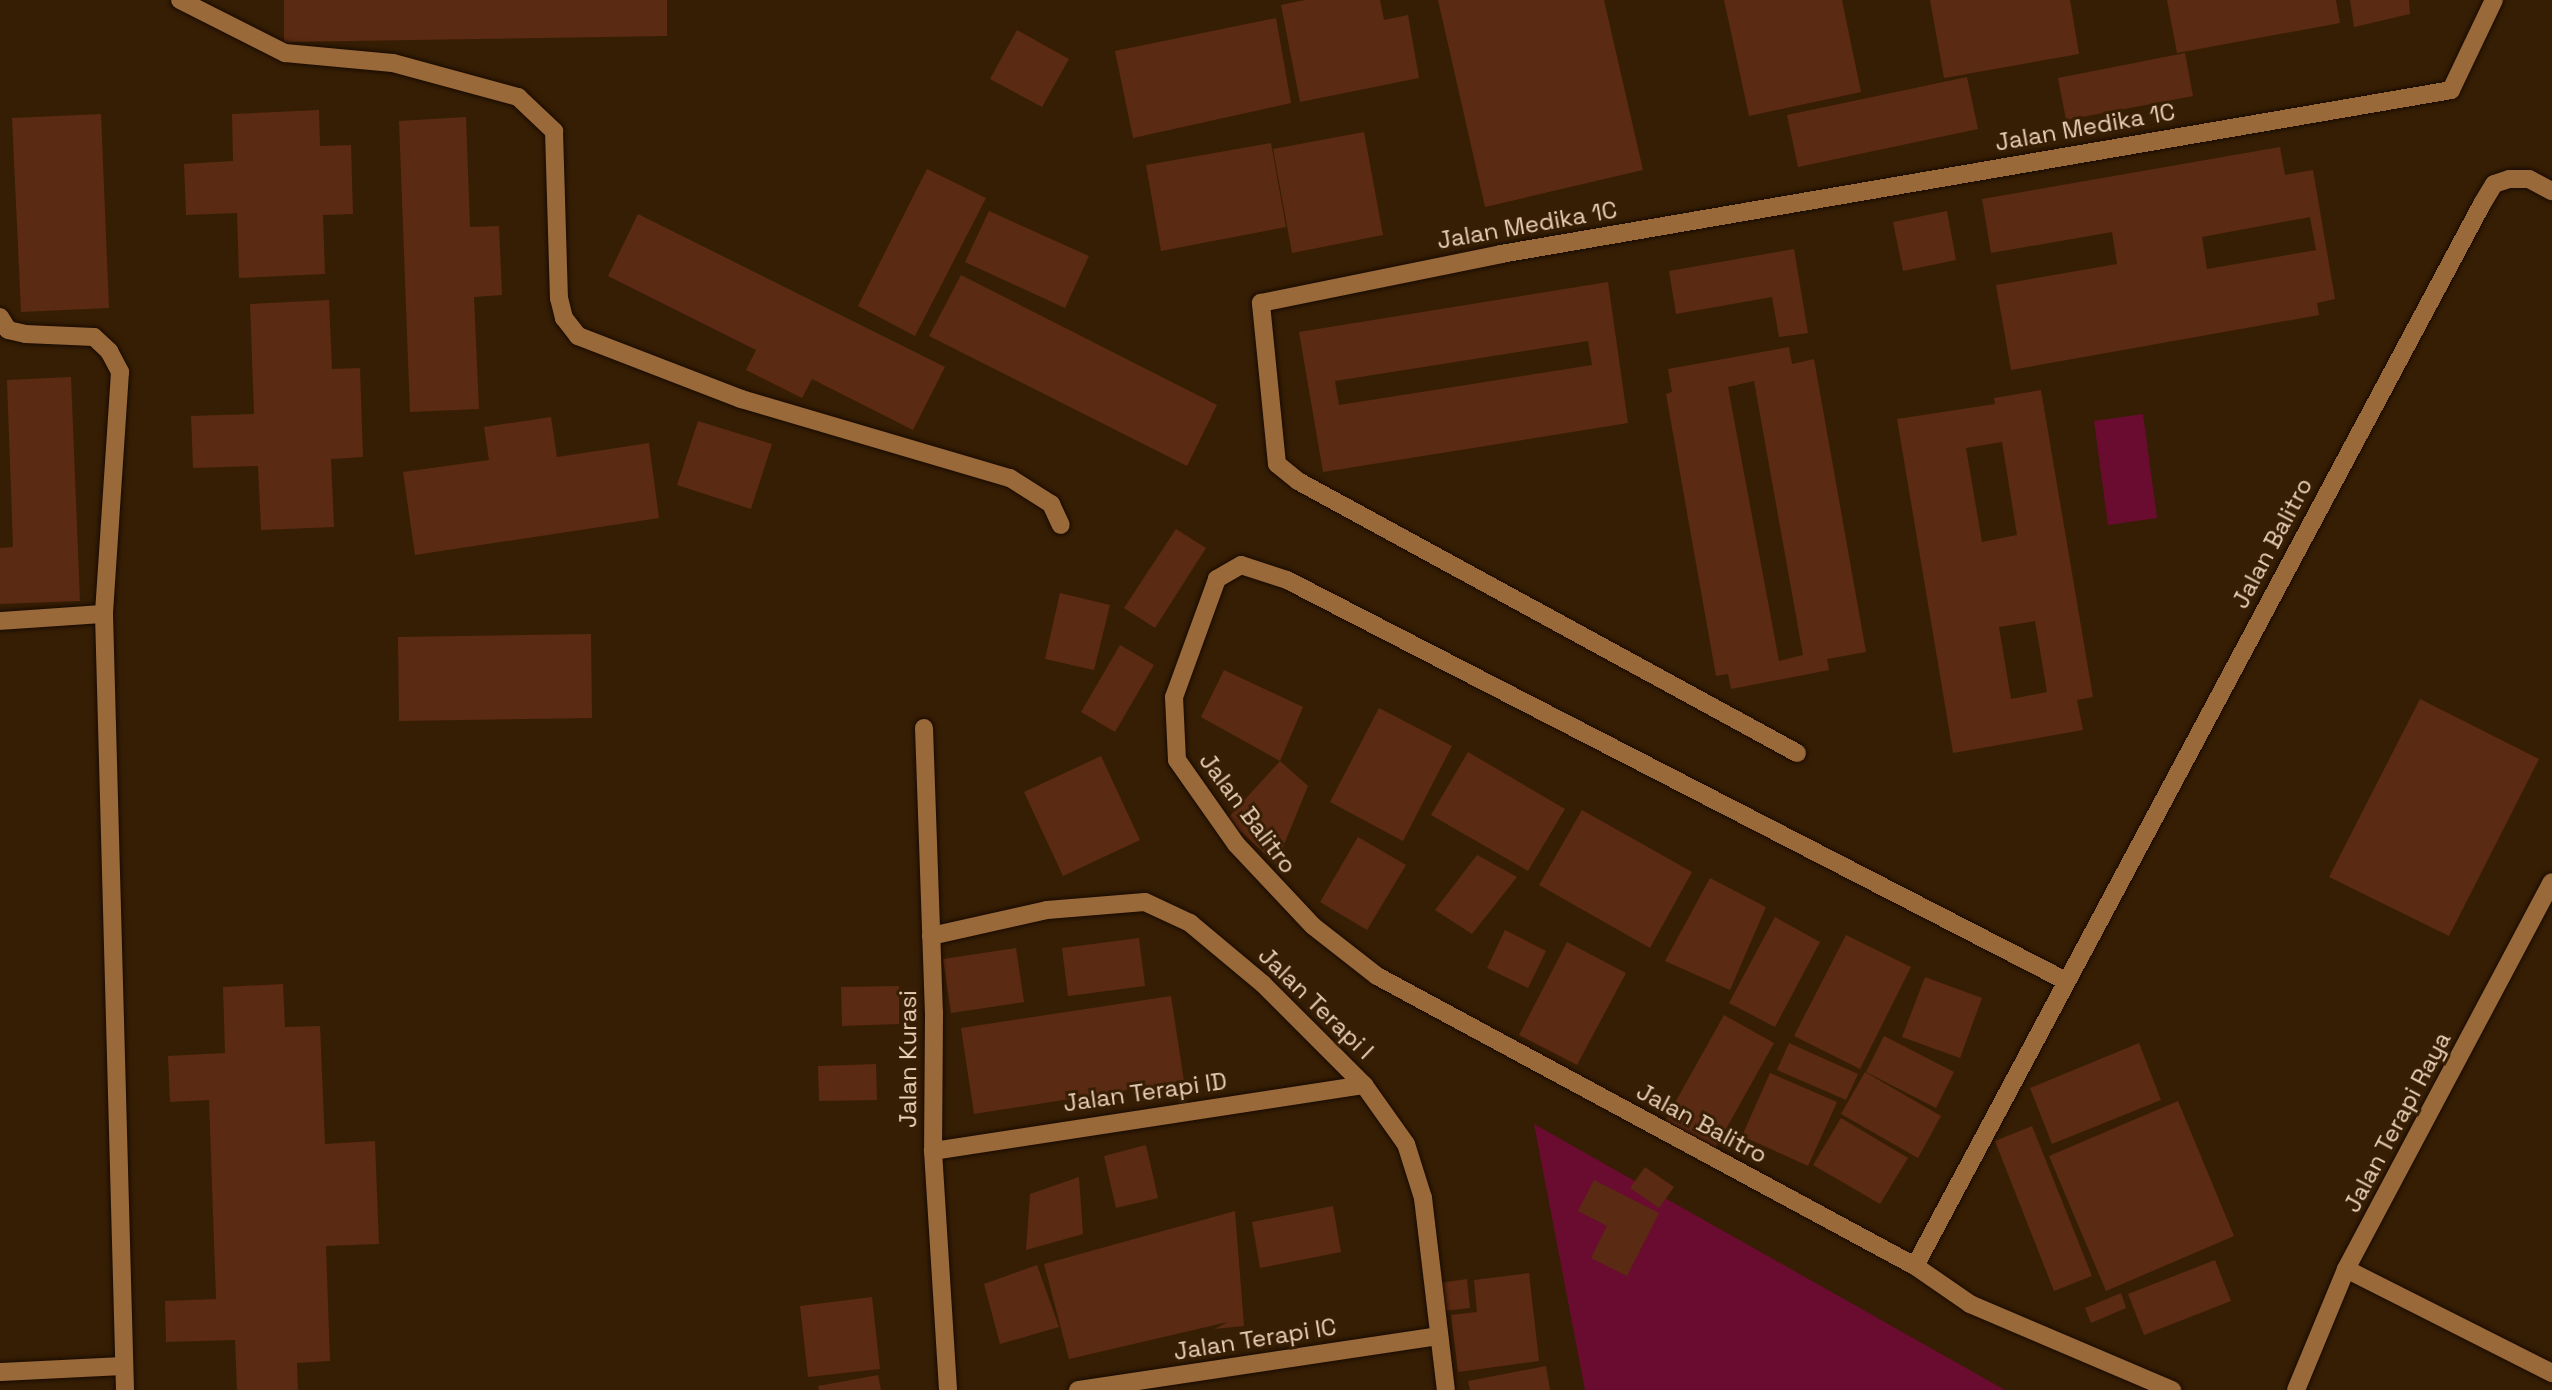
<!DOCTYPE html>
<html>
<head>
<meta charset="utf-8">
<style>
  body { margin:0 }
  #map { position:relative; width:2552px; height:1390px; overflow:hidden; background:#361e04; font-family:"Space Grotesk",sans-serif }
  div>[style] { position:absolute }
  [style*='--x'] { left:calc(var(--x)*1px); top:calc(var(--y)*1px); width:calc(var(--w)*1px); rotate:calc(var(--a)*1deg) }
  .green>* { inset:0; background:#690c30 }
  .building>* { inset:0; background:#5b2a12 }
  .roads { filter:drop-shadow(0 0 2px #180a00) drop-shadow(0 0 2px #180a00) }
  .minor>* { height:18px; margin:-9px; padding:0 9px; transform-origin:9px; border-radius:9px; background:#996939 }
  span { translate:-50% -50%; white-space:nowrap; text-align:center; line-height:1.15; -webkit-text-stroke:6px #361e04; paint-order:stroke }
  .street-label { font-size:24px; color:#ecd1b9 }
</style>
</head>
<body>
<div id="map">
  <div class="green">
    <div style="clip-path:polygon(2143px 414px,2157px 518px,2108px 525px,2094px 421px)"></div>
    <div style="clip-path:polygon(1534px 1124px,2005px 1390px,1585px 1390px)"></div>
  </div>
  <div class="building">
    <div style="clip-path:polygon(284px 0,667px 0,667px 36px,284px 42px)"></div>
    <div style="clip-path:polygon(1305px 0,1380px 0,1384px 20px,1408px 15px,1419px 78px,1300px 102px,1281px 5px)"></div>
    <div style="clip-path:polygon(1438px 0,1604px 0,1643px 170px,1485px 207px)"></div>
    <div style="clip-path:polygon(1724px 0,1842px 0,1861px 92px,1749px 116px)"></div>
    <div style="clip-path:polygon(1930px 0,2070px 0,2079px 54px,1944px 78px)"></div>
    <div style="clip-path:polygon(2167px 0,2336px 0,2340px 23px,2177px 53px)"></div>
    <div style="clip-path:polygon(2350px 0,2409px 0,2410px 14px,2354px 27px)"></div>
    <div style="clip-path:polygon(1276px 18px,1291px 103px,1133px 138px,1115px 51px)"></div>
    <div style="clip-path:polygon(1017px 30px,1069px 59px,1042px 107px,990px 79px)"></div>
    <div style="clip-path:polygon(2185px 53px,2193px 96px,2066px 120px,2058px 78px)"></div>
    <div style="clip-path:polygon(1967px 77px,1978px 129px,1798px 167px,1787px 115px)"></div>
    <div style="clip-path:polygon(319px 110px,320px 146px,351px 145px,353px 214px,323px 215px,325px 274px,239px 278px,237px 213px,186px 215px,184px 164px,233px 161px,232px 114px)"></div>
    <div style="clip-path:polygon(101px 114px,109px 308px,21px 312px,12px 118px)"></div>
    <div style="clip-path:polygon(466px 117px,470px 227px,499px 226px,502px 295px,474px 297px,479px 409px,410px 412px,399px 121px)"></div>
    <div style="clip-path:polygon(1364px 132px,1383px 235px,1292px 253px,1273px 149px)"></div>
    <div style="clip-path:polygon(1271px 143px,1286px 227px,1161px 251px,1146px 165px)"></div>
    <div style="clip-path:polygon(evenodd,2280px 147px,2285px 175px,2313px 170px,2335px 299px,2317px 303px,2319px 315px,2011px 370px,1996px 285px,2117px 264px,2112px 232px,1991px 253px,1982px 199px,2280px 147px,2310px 217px,2316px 250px,2207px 269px,2202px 237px,2310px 217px)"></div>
    <div style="clip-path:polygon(927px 169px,986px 198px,915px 336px,858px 306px)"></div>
    <div style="clip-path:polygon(989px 211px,1089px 256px,1065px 308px,965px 262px)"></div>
    <div style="clip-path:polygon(1947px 211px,1956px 260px,1903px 271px,1893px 222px)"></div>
    <div style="clip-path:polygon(638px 214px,945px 367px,913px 430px,812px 379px,802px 398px,746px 370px,756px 350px,608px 276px)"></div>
    <div style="clip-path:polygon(1794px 249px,1808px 333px,1779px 337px,1772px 297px,1676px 314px,1669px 271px)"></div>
    <div style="clip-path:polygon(961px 275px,1217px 405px,1187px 466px,929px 336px)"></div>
    <div style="clip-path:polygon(evenodd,1608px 282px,1628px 423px,1323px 472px,1299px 332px,1608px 282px,1588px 341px,1592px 365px,1339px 405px,1335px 381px,1588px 341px)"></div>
    <div style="clip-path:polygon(329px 300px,332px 369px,360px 368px,363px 457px,331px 459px,334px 527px,261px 530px,258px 466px,193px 468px,191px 416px,254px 414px,250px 304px)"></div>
    <div style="clip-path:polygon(evenodd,1789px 347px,1792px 364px,1814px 359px,1866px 652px,1827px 659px,1829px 670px,1731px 689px,1728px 674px,1716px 676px,1666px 394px,1672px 392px,1668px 369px,1789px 347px,1754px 381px,1803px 655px,1779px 661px,1728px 387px,1754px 381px)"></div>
    <div style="clip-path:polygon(71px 377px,80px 601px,0 604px,0 548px,13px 547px,7px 380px)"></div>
    <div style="clip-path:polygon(evenodd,2041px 390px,2093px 697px,2077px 700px,2083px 730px,1953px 753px,1897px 419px,1995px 404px,1994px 398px,2041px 390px,2002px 442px,2017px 535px,1982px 542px,1966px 448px,2002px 442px,2041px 390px,2035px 621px,2047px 692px,2011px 699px,1999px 627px,2035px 621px)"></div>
    <div style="clip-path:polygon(551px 417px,557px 457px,649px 443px,659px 518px,415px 555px,403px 472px,489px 460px,484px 427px)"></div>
    <div style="clip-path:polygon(698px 421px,772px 444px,751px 509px,677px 485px)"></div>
    <div style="clip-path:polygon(1176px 529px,1206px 548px,1155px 628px,1124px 608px)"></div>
    <div style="clip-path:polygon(1060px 593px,1110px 605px,1094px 670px,1045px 659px)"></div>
    <div style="clip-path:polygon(591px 634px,592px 718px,399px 721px,398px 637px)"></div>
    <div style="clip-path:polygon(1120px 645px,1154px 665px,1115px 732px,1081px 712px)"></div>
    <div style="clip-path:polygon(1224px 670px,1303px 707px,1280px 761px,1201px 717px)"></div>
    <div style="clip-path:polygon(2420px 699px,2539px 759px,2449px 936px,2329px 877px)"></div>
    <div style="clip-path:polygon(1379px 708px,1452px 746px,1403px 841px,1330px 802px)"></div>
    <div style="clip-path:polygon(1468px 752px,1565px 809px,1528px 871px,1431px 815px)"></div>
    <div style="clip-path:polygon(1101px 756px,1140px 840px,1063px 876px,1024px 792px)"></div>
    <div style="clip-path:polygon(1280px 761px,1308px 786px,1276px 864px,1227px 819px)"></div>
    <div style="clip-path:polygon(1582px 810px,1692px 872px,1650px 948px,1539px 885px)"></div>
    <div style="clip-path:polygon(1358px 837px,1406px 865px,1367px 930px,1320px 902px)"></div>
    <div style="clip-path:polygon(1477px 855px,1517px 877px,1472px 934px,1435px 910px)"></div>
    <div style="clip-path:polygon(1710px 878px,1766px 907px,1730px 990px,1665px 961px)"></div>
    <div style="clip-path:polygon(1775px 917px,1820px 942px,1775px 1027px,1729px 1003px)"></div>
    <div style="clip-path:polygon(1505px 930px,1546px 951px,1528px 988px,1487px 968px)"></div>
    <div style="clip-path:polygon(1846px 935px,1911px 967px,1860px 1069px,1794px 1036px)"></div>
    <div style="clip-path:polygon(1139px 938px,1145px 986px,1068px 996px,1062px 948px)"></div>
    <div style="clip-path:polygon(1567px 942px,1626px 973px,1577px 1065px,1519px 1035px)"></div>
    <div style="clip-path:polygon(1016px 948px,1024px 1002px,951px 1013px,943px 959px)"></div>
    <div style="clip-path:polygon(1925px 977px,1982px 998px,1960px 1058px,1902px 1037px)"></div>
    <div style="clip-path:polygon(283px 984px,285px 1027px,320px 1026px,325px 1144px,375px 1141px,379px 1244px,326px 1246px,330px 1361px,297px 1363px,298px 1390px,237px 1390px,235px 1340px,166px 1342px,165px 1301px,216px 1299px,209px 1100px,170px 1102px,168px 1056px,225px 1053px,223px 987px)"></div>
    <div style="clip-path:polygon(899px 986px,899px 1024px,842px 1026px,841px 987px)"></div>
    <div style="clip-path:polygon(1171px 996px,1184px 1081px,974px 1114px,961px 1028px)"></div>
    <div style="clip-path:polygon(1724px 1015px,1774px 1043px,1712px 1154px,1662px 1126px)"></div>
    <div style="clip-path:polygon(1884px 1036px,1954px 1072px,1936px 1108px,1866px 1072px)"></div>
    <div style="clip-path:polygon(1789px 1043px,1858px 1074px,1846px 1100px,1777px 1070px)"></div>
    <div style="clip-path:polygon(2139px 1043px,2161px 1100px,2052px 1144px,2030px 1088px)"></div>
    <div style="clip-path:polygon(876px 1064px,877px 1100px,819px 1101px,818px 1066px)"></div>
    <div style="clip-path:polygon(1865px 1072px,1941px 1116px,1918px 1158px,1841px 1114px)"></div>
    <div style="clip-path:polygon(1770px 1073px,1837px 1102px,1808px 1166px,1742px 1136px)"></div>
    <div style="clip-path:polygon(2178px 1101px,2234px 1236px,2106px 1291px,2049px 1156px)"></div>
    <div style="clip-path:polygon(1841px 1118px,1908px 1158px,1880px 1204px,1813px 1165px)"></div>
    <div style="clip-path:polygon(2032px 1126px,2092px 1276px,2054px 1291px,1995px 1141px)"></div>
    <div style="clip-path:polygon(1146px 1145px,1158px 1198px,1116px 1208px,1104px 1156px)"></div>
    <div style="clip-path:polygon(1645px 1167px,1674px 1187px,1659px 1208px,1630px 1188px)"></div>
    <div style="clip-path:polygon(1079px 1177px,1083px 1234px,1026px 1250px,1030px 1194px)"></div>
    <div style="clip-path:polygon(1594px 1180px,1659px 1213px,1627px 1276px,1591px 1258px,1607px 1226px,1578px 1211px)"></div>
    <div style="clip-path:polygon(1333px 1206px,1341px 1252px,1260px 1268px,1252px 1222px)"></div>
    <div style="clip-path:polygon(1235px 1211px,1244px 1326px,1214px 1329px,1228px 1322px,1069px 1359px,1044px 1264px)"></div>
    <div style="clip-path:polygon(2215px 1260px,2231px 1301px,2144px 1335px,2128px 1294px)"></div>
    <div style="clip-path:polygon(1037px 1265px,1059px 1327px,1000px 1344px,984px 1284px)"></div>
    <div style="clip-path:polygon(1529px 1273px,1539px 1361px,1458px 1372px,1451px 1315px,1477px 1312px,1474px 1280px)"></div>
    <div style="clip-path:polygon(1467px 1279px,1470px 1308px,1443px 1311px,1440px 1283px)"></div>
    <div style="clip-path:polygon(2121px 1293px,2126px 1308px,2091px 1323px,2085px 1308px)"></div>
    <div style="clip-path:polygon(872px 1297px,880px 1369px,808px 1377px,800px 1306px)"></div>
    <div style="clip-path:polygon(1546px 1366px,1550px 1390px,1470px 1390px,1468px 1381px)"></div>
    <div style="clip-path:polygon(878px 1375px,881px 1390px,819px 1390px,818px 1386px)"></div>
  </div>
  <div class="roads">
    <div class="minor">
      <div style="--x:180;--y:0;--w:118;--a:26.8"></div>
      <div style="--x:285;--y:53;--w:108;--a:5.3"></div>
      <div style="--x:393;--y:63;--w:130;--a:15.2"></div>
      <div style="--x:518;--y:97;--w:50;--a:43.4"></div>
      <div style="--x:554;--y:131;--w:167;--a:88.3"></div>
      <div style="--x:559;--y:298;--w:21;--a:76"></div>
      <div style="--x:564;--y:318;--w:23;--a:52"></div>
      <div style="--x:578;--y:336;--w:175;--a:21.1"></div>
      <div style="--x:741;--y:399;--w:280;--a:16.4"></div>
      <div style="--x:1010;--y:478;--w:49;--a:32.4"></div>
      <div style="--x:1051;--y:504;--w:23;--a:65"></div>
      <div style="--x:0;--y:317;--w:15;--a:58"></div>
      <div style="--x:8;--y:330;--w:17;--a:13"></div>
      <div style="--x:25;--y:334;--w:69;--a:2.5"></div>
      <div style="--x:94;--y:337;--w:21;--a:43"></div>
      <div style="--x:109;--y:351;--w:24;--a:62"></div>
      <div style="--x:120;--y:372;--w:243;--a:93.8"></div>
      <div style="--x:104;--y:614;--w:776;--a:88.45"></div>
      <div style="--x:0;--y:621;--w:104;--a:-3.9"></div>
      <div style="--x:924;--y:728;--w:285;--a:88"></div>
      <div style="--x:934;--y:1013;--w:138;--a:90.4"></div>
      <div style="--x:933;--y:1151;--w:239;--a:86.4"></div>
      <div style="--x:1797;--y:753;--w:568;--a:-151.41"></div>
      <div style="--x:1298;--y:481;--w:27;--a:-141"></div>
      <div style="--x:1277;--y:464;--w:162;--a:-95.7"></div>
      <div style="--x:1261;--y:303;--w:245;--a:-11.5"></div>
      <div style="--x:1501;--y:254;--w:964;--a:-9.79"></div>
      <div style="--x:2451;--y:90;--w:100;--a:-64.5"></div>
      <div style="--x:931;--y:936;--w:119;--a:-12.6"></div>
      <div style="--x:1047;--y:910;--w:98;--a:-4.7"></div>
      <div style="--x:1145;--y:902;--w:50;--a:25"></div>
      <div style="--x:1190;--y:923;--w:95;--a:39.9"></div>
      <div style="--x:1263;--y:984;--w:143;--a:45"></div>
      <div style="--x:1364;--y:1085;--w:72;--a:54.6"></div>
      <div style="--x:1406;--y:1144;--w:57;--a:72.5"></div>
      <div style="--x:1423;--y:1198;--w:193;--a:83.2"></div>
      <div style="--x:2066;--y:981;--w:876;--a:-152.76"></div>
      <div style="--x:1287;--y:580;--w:48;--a:-161.9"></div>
      <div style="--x:1241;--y:565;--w:28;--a:150"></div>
      <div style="--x:1217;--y:579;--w:126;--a:110"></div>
      <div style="--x:1174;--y:697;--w:63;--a:87.3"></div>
      <div style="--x:1177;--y:760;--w:103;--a:54.9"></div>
      <div style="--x:1236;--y:844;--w:112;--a:46.8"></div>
      <div style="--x:1313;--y:926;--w:81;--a:38"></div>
      <div style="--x:1377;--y:976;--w:611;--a:28.33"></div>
      <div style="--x:1915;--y:1266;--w:67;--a:34.6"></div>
      <div style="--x:1970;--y:1304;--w:220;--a:23.1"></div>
      <div style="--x:933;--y:1151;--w:436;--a:-8.7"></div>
      <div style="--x:1915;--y:1266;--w:1204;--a:-61.9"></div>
      <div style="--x:2482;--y:204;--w:23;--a:-59"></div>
      <div style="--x:2494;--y:184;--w:16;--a:-18"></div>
      <div style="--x:2509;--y:179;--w:20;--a:0"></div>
      <div style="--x:2529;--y:179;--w:26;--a:28"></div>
      <div style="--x:2346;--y:1269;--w:231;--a:26.8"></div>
      <div style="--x:0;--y:1372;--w:124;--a:-2.8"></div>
      <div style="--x:1078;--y:1390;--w:365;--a:-8.5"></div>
      <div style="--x:2296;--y:1390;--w:131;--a:-67.5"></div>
      <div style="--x:2346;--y:1269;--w:438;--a:-62"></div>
    </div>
  </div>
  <div class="street-label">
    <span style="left:2085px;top:127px;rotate:-10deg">Jalan Medika 1C</span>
    <span style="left:1527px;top:225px;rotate:-10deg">Jalan Medika 1C</span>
    <span style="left:2272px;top:543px;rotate:-62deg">Jalan Balitro</span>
    <span style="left:1248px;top:813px;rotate:53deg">Jalan Balitro</span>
    <span style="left:1316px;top:1003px;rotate:44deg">Jalan Terapi I</span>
    <span style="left:908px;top:1059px;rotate:-90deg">Jalan Kurasi</span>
    <span style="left:1145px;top:1092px;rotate:-8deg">Jalan Terapi ID</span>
    <span style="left:2397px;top:1122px;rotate:-62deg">Jalan Terapi Raya</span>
    <span style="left:1702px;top:1123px;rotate:28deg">Jalan Balitro</span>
    <span style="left:1255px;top:1339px;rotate:-9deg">Jalan Terapi IC</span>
  </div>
</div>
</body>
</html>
